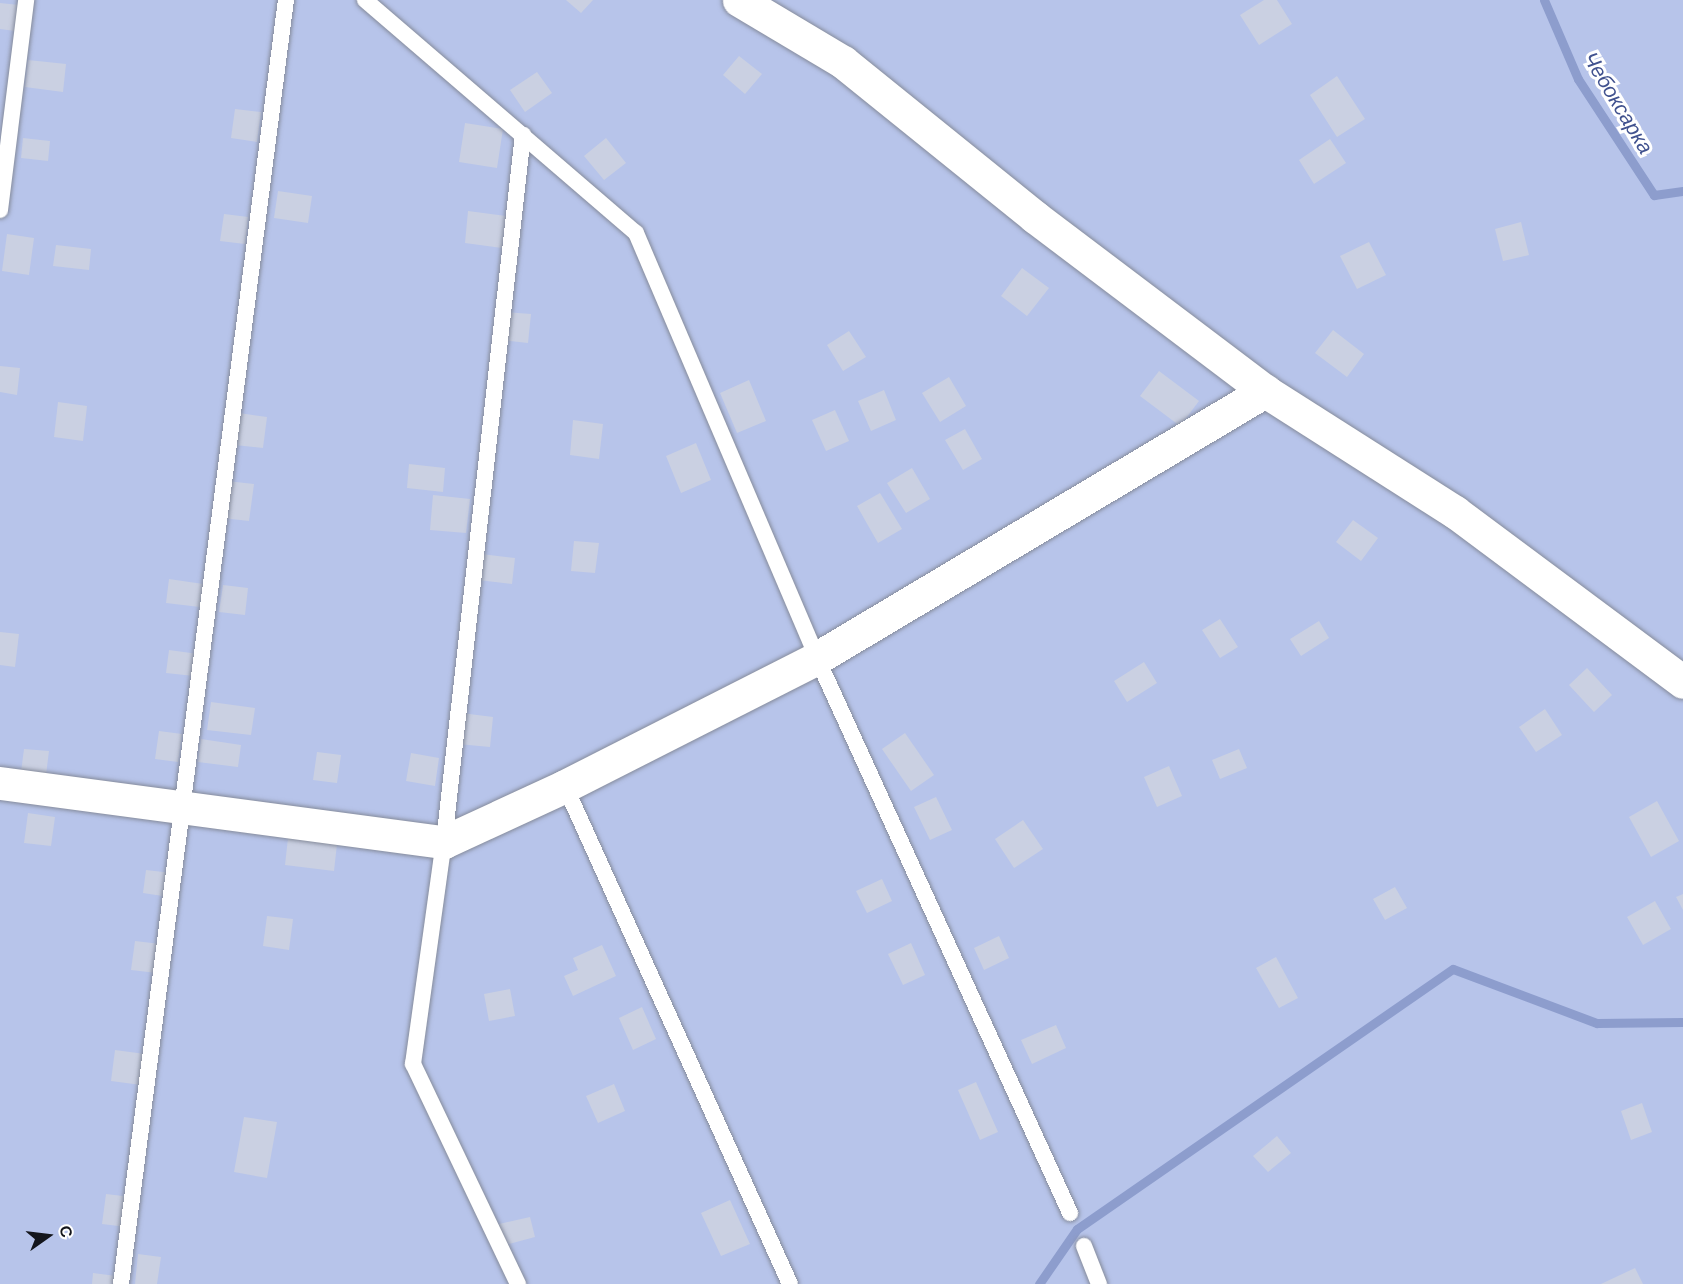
<!DOCTYPE html>
<html>
<head>
<meta charset="utf-8">
<style>
  body { margin:0 }
  #map { position:relative; width:1683px; height:1284px; overflow:hidden; background:#f3f6fe; font-family:"DM Sans",sans-serif }
  div>[style] { position:absolute }
  [style*='--x'] { left:calc(var(--x)*1px); top:calc(var(--y)*1px); width:calc(var(--w)*1px); rotate:calc(var(--a)*1deg) }
  .green>* { inset:0; background:#b7c4ea }
  .stream>* { height:9px; margin:-4.5px; padding:0 4.5px; transform-origin:4.5px; border-radius:4.5px; background:#8d9dcd }
  .building>* { inset:0; background:#cad0e2 }
  .roads { filter:drop-shadow(0 0 2px #858b9b) drop-shadow(0 0 2px #858b9b) }
  .service>* { height:16px; margin:-8px; padding:0 8px; transform-origin:8px; border-radius:8px; background:#fff }
  .minor>* { height:33px; margin:-16.5px; padding:0 16.5px; transform-origin:16.5px; border-radius:16.5px; background:#fff }
  span { translate:-50% -50%; white-space:nowrap; text-align:center; line-height:1.15; -webkit-text-stroke:6px #fff; paint-order:stroke }
  .water-label { font-size:21px; color:#41528f; font-style:italic }
  .north { position:absolute; left:18px; top:1206px; width:60px; height:60px; -webkit-text-stroke:4px #fff; paint-order:stroke; rotate:76deg; font-size:16px; font-weight:700; line-height:24px; text-align:center; color:#14161c }
  .north::after { content:''; display:block; margin:auto; width:21px; height:27px; background:#14161c; clip-path:polygon(50% 0,100% 100%,50% 72%,0 100%) }
</style>
</head>
<body>
<div id="map">
  <div class="green">
    <div style="clip-path:polygon(0 0,1683px 0,1683px 1284px,0 1284px)"></div>
  </div>
  <div class="stream">
    <div style="--x:1544;--y:0;--w:86;--a:66.7"></div>
    <div style="--x:1578;--y:79;--w:139;--a:56.8"></div>
    <div style="--x:1654;--y:195;--w:29;--a:-8"></div>
    <div style="--x:1039;--y:1284;--w:67;--a:-55.4"></div>
    <div style="--x:1077;--y:1229;--w:457;--a:-34.7"></div>
    <div style="--x:1453;--y:969;--w:154;--a:20.6"></div>
    <div style="--x:1597;--y:1023;--w:86;--a:-0.7"></div>
  </div>
  <div class="building">
    <div style="clip-path:polygon(566px 0,593px 0,581px 13px)"></div>
    <div style="clip-path:polygon(1264px 0,1277px 0,1292px 24px,1259px 45px,1240px 15px)"></div>
    <div style="clip-path:polygon(0 3px,19px 5px,15px 31px,0 29px)"></div>
    <div style="clip-path:polygon(739px 56px,762px 74px,745px 94px,723px 75px)"></div>
    <div style="clip-path:polygon(28px 60px,66px 64px,63px 92px,25px 87px)"></div>
    <div style="clip-path:polygon(537px 72px,552px 93px,525px 112px,510px 90px)"></div>
    <div style="clip-path:polygon(1337px 76px,1365px 119px,1337px 137px,1310px 95px)"></div>
    <div style="clip-path:polygon(235px 109px,261px 112px,257px 142px,231px 138px)"></div>
    <div style="clip-path:polygon(465px 123px,503px 129px,497px 168px,459px 162px)"></div>
    <div style="clip-path:polygon(23px 138px,50px 141px,48px 161px,21px 158px)"></div>
    <div style="clip-path:polygon(606px 138px,626px 163px,604px 180px,584px 156px)"></div>
    <div style="clip-path:polygon(1330px 139px,1346px 163px,1314px 184px,1299px 160px)"></div>
    <div style="clip-path:polygon(278px 191px,312px 196px,308px 223px,274px 218px)"></div>
    <div style="clip-path:polygon(468px 211px,506px 216px,502px 248px,465px 243px)"></div>
    <div style="clip-path:polygon(224px 214px,248px 217px,245px 244px,220px 241px)"></div>
    <div style="clip-path:polygon(1521px 222px,1529px 255px,1503px 261px,1495px 229px)"></div>
    <div style="clip-path:polygon(7px 234px,34px 238px,29px 275px,2px 271px)"></div>
    <div style="clip-path:polygon(1369px 242px,1386px 275px,1357px 289px,1340px 256px)"></div>
    <div style="clip-path:polygon(56px 245px,91px 249px,89px 270px,53px 266px)"></div>
    <div style="clip-path:polygon(1022px 268px,1049px 288px,1027px 316px,1001px 296px)"></div>
    <div style="clip-path:polygon(505px 312px,531px 314px,528px 343px,502px 340px)"></div>
    <div style="clip-path:polygon(1333px 330px,1364px 354px,1347px 377px,1315px 353px)"></div>
    <div style="clip-path:polygon(849px 331px,866px 357px,843px 371px,827px 345px)"></div>
    <div style="clip-path:polygon(0 366px,20px 368px,17px 395px,0 392px)"></div>
    <div style="clip-path:polygon(1159px 371px,1199px 401px,1180px 426px,1140px 396px)"></div>
    <div style="clip-path:polygon(949px 377px,966px 406px,940px 422px,922px 393px)"></div>
    <div style="clip-path:polygon(749px 380px,766px 421px,737px 433px,720px 393px)"></div>
    <div style="clip-path:polygon(884px 390px,896px 420px,871px 431px,858px 401px)"></div>
    <div style="clip-path:polygon(58px 402px,87px 406px,83px 441px,54px 437px)"></div>
    <div style="clip-path:polygon(835px 410px,849px 441px,826px 451px,812px 420px)"></div>
    <div style="clip-path:polygon(239px 413px,267px 417px,263px 448px,235px 445px)"></div>
    <div style="clip-path:polygon(573px 420px,603px 424px,599px 459px,570px 455px)"></div>
    <div style="clip-path:polygon(965px 429px,982px 459px,963px 470px,945px 440px)"></div>
    <div style="clip-path:polygon(696px 443px,711px 480px,681px 493px,666px 456px)"></div>
    <div style="clip-path:polygon(409px 464px,445px 468px,443px 492px,407px 488px)"></div>
    <div style="clip-path:polygon(912px 468px,930px 499px,906px 513px,887px 483px)"></div>
    <div style="clip-path:polygon(227px 481px,254px 484px,249px 521px,222px 518px)"></div>
    <div style="clip-path:polygon(880px 493px,902px 529px,878px 543px,857px 506px)"></div>
    <div style="clip-path:polygon(433px 495px,470px 499px,466px 533px,430px 530px)"></div>
    <div style="clip-path:polygon(1353px 520px,1378px 538px,1361px 561px,1336px 542px)"></div>
    <div style="clip-path:polygon(574px 541px,599px 543px,595px 573px,571px 571px)"></div>
    <div style="clip-path:polygon(481px 554px,515px 558px,512px 584px,478px 580px)"></div>
    <div style="clip-path:polygon(169px 579px,203px 584px,200px 607px,166px 603px)"></div>
    <div style="clip-path:polygon(223px 585px,248px 588px,245px 615px,219px 612px)"></div>
    <div style="clip-path:polygon(1220px 619px,1238px 647px,1220px 658px,1202px 630px)"></div>
    <div style="clip-path:polygon(1319px 621px,1329px 638px,1301px 656px,1290px 639px)"></div>
    <div style="clip-path:polygon(0 632px,19px 634px,15px 667px,0 665px)"></div>
    <div style="clip-path:polygon(169px 650px,198px 654px,194px 676px,166px 673px)"></div>
    <div style="clip-path:polygon(1144px 662px,1157px 683px,1127px 702px,1114px 681px)"></div>
    <div style="clip-path:polygon(1587px 668px,1612px 695px,1594px 712px,1569px 685px)"></div>
    <div style="clip-path:polygon(211px 702px,255px 708px,251px 735px,207px 730px)"></div>
    <div style="clip-path:polygon(1545px 709px,1562px 735px,1536px 752px,1519px 727px)"></div>
    <div style="clip-path:polygon(461px 713px,493px 717px,490px 747px,458px 744px)"></div>
    <div style="clip-path:polygon(159px 731px,182px 734px,178px 762px,155px 759px)"></div>
    <div style="clip-path:polygon(905px 733px,934px 775px,911px 791px,882px 749px)"></div>
    <div style="clip-path:polygon(201px 739px,241px 745px,238px 767px,198px 762px)"></div>
    <div style="clip-path:polygon(24px 749px,49px 751px,46px 775px,21px 772px)"></div>
    <div style="clip-path:polygon(1239px 749px,1247px 768px,1220px 779px,1212px 760px)"></div>
    <div style="clip-path:polygon(317px 752px,341px 755px,337px 783px,313px 780px)"></div>
    <div style="clip-path:polygon(411px 753px,439px 758px,435px 786px,406px 781px)"></div>
    <div style="clip-path:polygon(1169px 766px,1182px 796px,1157px 807px,1144px 777px)"></div>
    <div style="clip-path:polygon(936px 797px,952px 830px,930px 840px,914px 807px)"></div>
    <div style="clip-path:polygon(1657px 801px,1679px 841px,1651px 857px,1629px 817px)"></div>
    <div style="clip-path:polygon(28px 813px,55px 817px,51px 846px,24px 843px)"></div>
    <div style="clip-path:polygon(1023px 820px,1043px 849px,1014px 868px,995px 839px)"></div>
    <div style="clip-path:polygon(288px 838px,337px 844px,334px 871px,285px 865px)"></div>
    <div style="clip-path:polygon(146px 870px,172px 873px,169px 897px,143px 893px)"></div>
    <div style="clip-path:polygon(882px 879px,892px 901px,867px 913px,856px 891px)"></div>
    <div style="clip-path:polygon(1395px 887px,1407px 908px,1385px 920px,1373px 899px)"></div>
    <div style="clip-path:polygon(1683px 894px,1683px 910px,1676px 897px)"></div>
    <div style="clip-path:polygon(1655px 901px,1671px 929px,1643px 945px,1627px 917px)"></div>
    <div style="clip-path:polygon(267px 916px,293px 919px,289px 950px,263px 946px)"></div>
    <div style="clip-path:polygon(999px 936px,1009px 958px,984px 970px,974px 948px)"></div>
    <div style="clip-path:polygon(135px 941px,160px 944px,157px 973px,131px 970px)"></div>
    <div style="clip-path:polygon(911px 943px,925px 975px,903px 985px,888px 954px)"></div>
    <div style="clip-path:polygon(602px 945px,616px 976px,573px 996px,564px 976px,578px 970px,573px 958px)"></div>
    <div style="clip-path:polygon(1276px 957px,1298px 998px,1279px 1008px,1256px 968px)"></div>
    <div style="clip-path:polygon(510px 989px,515px 1016px,489px 1021px,484px 994px)"></div>
    <div style="clip-path:polygon(642px 1007px,656px 1039px,633px 1050px,619px 1018px)"></div>
    <div style="clip-path:polygon(1056px 1025px,1066px 1048px,1032px 1064px,1021px 1040px)"></div>
    <div style="clip-path:polygon(115px 1050px,145px 1054px,141px 1085px,111px 1081px)"></div>
    <div style="clip-path:polygon(976px 1082px,998px 1132px,980px 1140px,958px 1090px)"></div>
    <div style="clip-path:polygon(614px 1084px,625px 1111px,598px 1123px,586px 1096px)"></div>
    <div style="clip-path:polygon(1642px 1103px,1652px 1132px,1631px 1140px,1621px 1111px)"></div>
    <div style="clip-path:polygon(244px 1117px,277px 1122px,267px 1178px,234px 1172px)"></div>
    <div style="clip-path:polygon(1277px 1136px,1291px 1153px,1268px 1172px,1253px 1156px)"></div>
    <div style="clip-path:polygon(106px 1194px,131px 1197px,127px 1227px,102px 1224px)"></div>
    <div style="clip-path:polygon(730px 1200px,750px 1244px,721px 1256px,701px 1213px)"></div>
    <div style="clip-path:polygon(530px 1217px,535px 1237px,505px 1245px,499px 1224px)"></div>
    <div style="clip-path:polygon(138px 1254px,161px 1257px,157px 1284px,135px 1284px)"></div>
    <div style="clip-path:polygon(1635px 1268px,1643px 1284px,1601px 1284px)"></div>
    <div style="clip-path:polygon(93px 1273px,116px 1276px,115px 1284px,92px 1284px)"></div>
  </div>
  <div class="roads">
    <div class="service">
      <div style="--x:365;--y:0;--w:357;--a:40.7"></div>
      <div style="--x:636;--y:233;--w:462;--a:66.9"></div>
      <div style="--x:817;--y:658;--w:610;--a:65.49"></div>
      <div style="--x:0;--y:210;--w:212;--a:-82.9"></div>
      <div style="--x:565;--y:786;--w:546;--a:65.69"></div>
      <div style="--x:1084;--y:1246;--w:41;--a:68.5"></div>
      <div style="--x:121;--y:1284;--w:1295;--a:-82.68"></div>
      <div style="--x:518;--y:1284;--w:244;--a:-115.5"></div>
      <div style="--x:413;--y:1064;--w:224;--a:-82.1"></div>
      <div style="--x:444;--y:842;--w:712;--a:-83.63"></div>
    </div>
    <div class="minor">
      <div style="--x:739;--y:0;--w:121;--a:30.8"></div>
      <div style="--x:843;--y:62;--w:247;--a:38.9"></div>
      <div style="--x:1035;--y:217;--w:288;--a:37.1"></div>
      <div style="--x:1265;--y:391;--w:225;--a:32.5"></div>
      <div style="--x:1455;--y:512;--w:284;--a:36.7"></div>
      <div style="--x:0;--y:783;--w:448;--a:7.6"></div>
      <div style="--x:444;--y:842;--w:133;--a:-24.8"></div>
      <div style="--x:565;--y:786;--w:283;--a:-26.9"></div>
      <div style="--x:817;--y:658;--w:522;--a:-30.79"></div>
    </div>
  </div>
  <div class="water-label">
    <span style="left:1618px;top:103px;rotate:59deg">Чебоксарка</span>
  </div>
  <div class="north">С</div>
</div>
</body>
</html>
